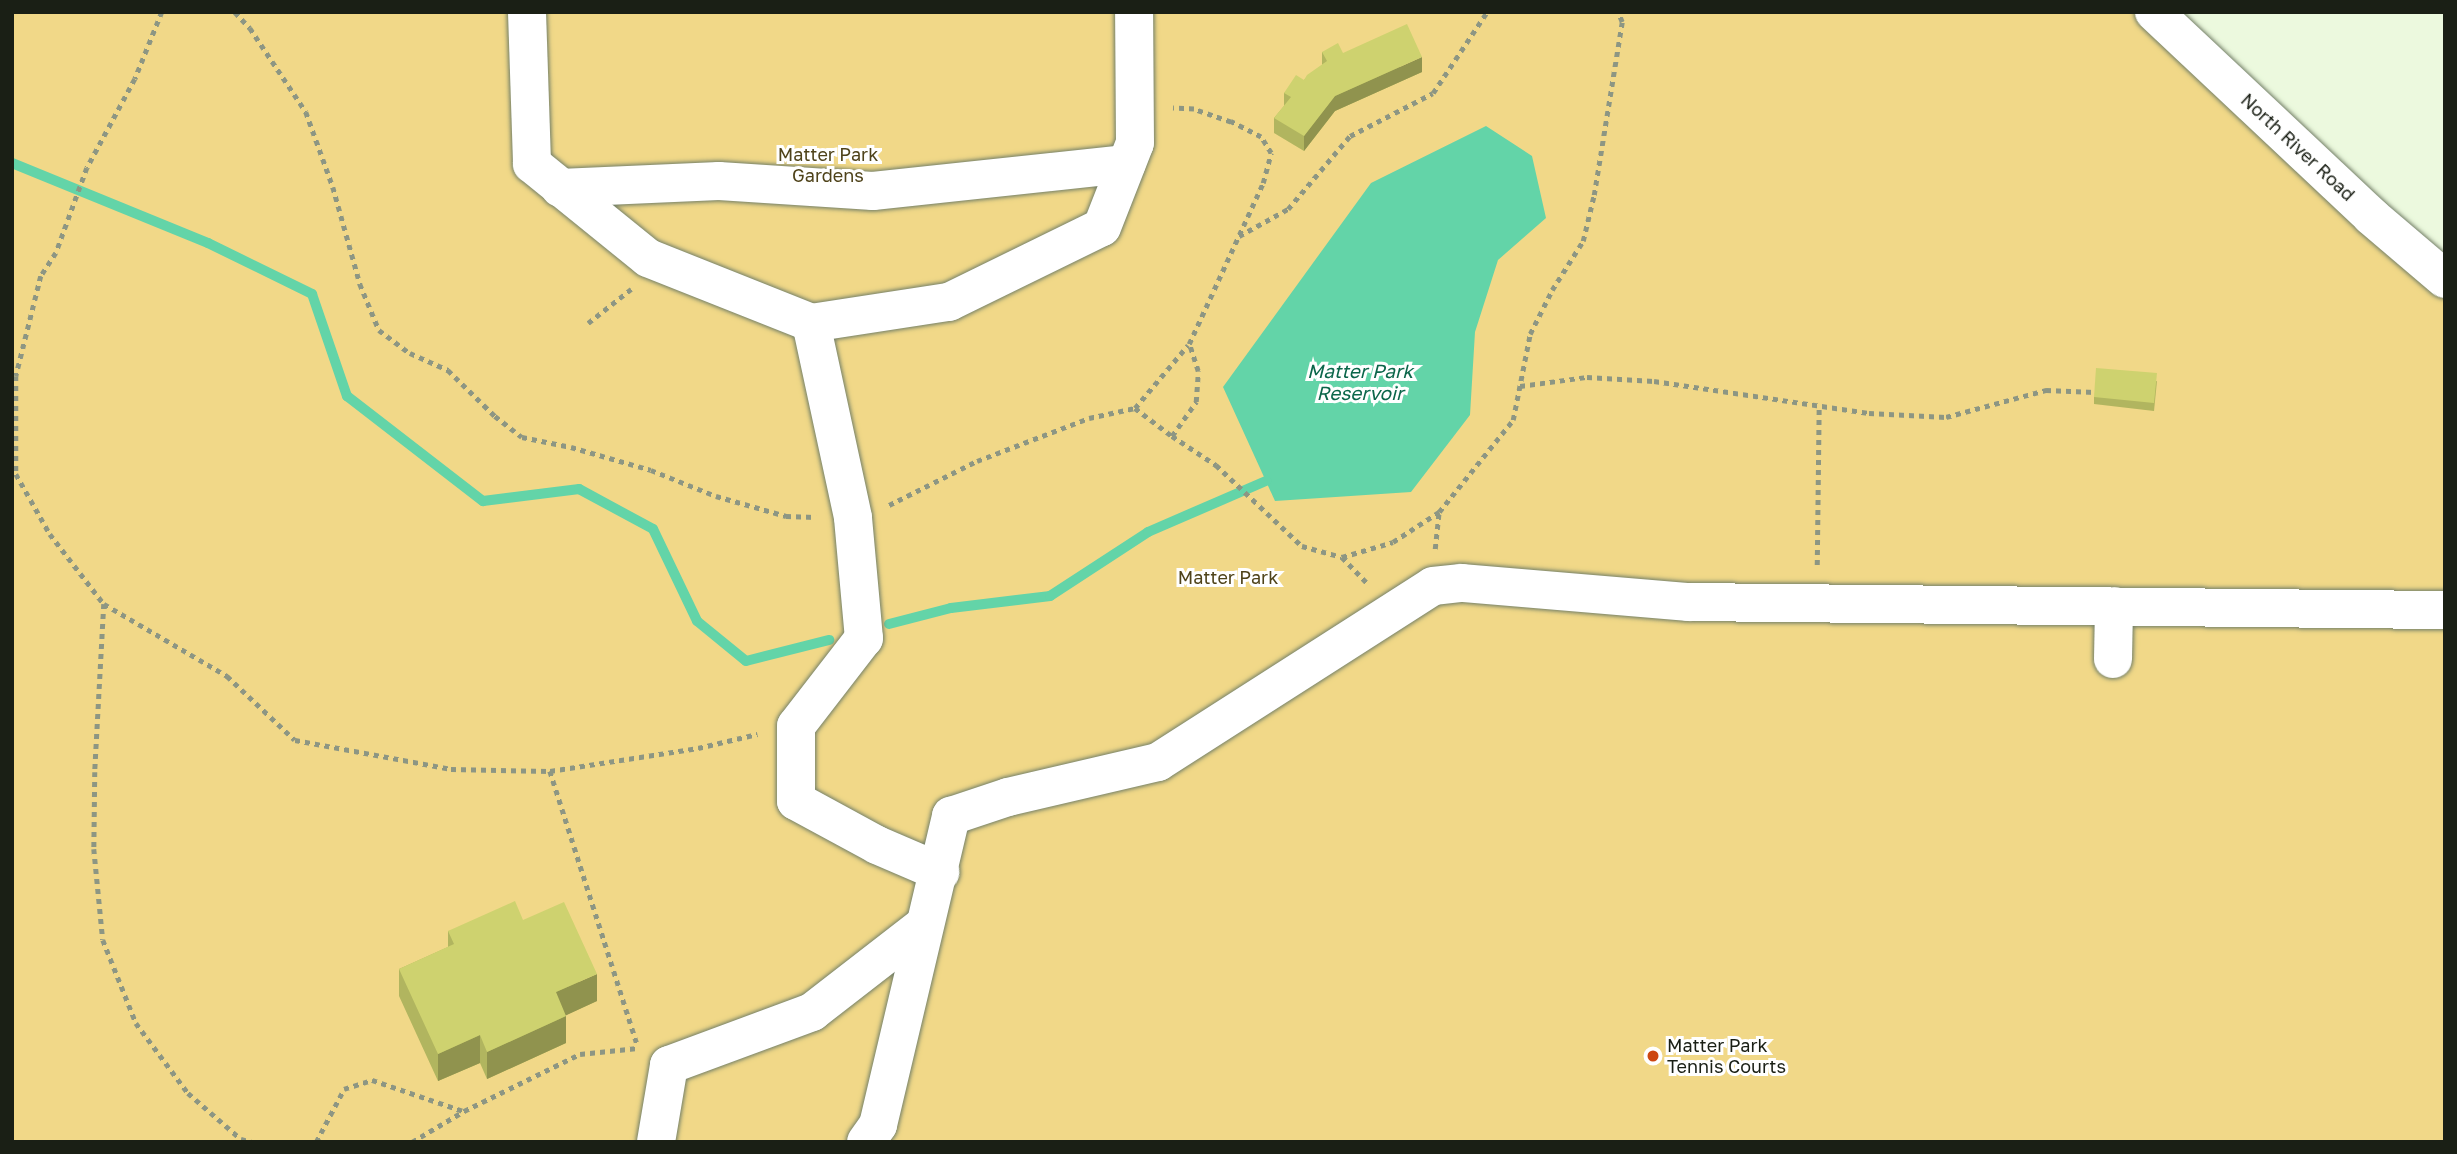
<!DOCTYPE html>
<html>
<head>
<meta charset="utf-8">
<style>
  body { margin:0 }
  #map { position:relative; width:2457px; height:1154px; overflow:hidden; background:#ecf9de; font-family:"Golos Text",sans-serif }
  div>[style] { position:absolute }
  [style*='--x'] { left:calc(var(--x)*1px); top:calc(var(--y)*1px); width:calc(var(--w)*1px); rotate:calc(var(--a)*1deg) }
  .green>* { inset:0; background:#f1d888 }
  .water>* { inset:0; background:#63d4a8 }
  .stream>* { height:10px; margin:-5px; padding:0 5px; transform-origin:5px; border-radius:5px; background:#63d4a8 }
  .path>* { height:4.5px; margin-top:-2.25px; transform-origin:0; background:repeating-linear-gradient(90deg,#8d9683 0 5px,transparent 0 10px) }
  .roads { filter:drop-shadow(0 0 2px #748068) drop-shadow(0 0 2px #748068) }
  .minor>* { height:38px; margin:-19px; padding:0 19px; transform-origin:19px; border-radius:19px; background:#fff }
  .wall>* { inset:0; background:#b1b55f }
  .shaded-wall>* { inset:0; background:#90934e }
  .building>* { inset:0; background:#ced26f }
  .dots>* { width:19px; height:19px; translate:-50% -50%; box-sizing:border-box; border:4px solid #fff; border-radius:50% }
  span { translate:-50% -50%; white-space:nowrap; text-align:center; line-height:1.15; -webkit-text-stroke:6px #fff; paint-order:stroke }
  .street-label { font-size:18px; color:#1a1f15 }
  .park-label { font-size:18px; color:#4f431a }
  .poi-label { font-size:18px; color:#1a1f15 }
  .left { translate:0 -50%; text-align:left }
  .water-label { font-size:19px; color:#0b664a; font-style:italic }
  .frame { position:absolute; inset:0; border:14px solid #1a1f15; pointer-events:none }
</style>
</head>
<body>
<div id="map">
  <div class="green">
    <div style="clip-path:polygon(12px 12px,2155px 12px,2445px 279px,2445px 1142px,12px 1142px)"></div>
  </div>
  <div class="water">
    <div style="clip-path:polygon(1486px 126px,1532px 156px,1546px 218px,1498px 260px,1475px 332px,1470px 415px,1411px 492px,1275px 501px,1223px 387px,1371px 183px)"></div>
  </div>
  <div class="stream">
    <div style="--x:12;--y:163;--w:212;--a:22.2"></div>
    <div style="--x:208;--y:243;--w:116;--a:26.1"></div>
    <div style="--x:312;--y:294;--w:108;--a:71.1"></div>
    <div style="--x:347;--y:396;--w:172;--a:37.7"></div>
    <div style="--x:483;--y:501;--w:97;--a:-7.1"></div>
    <div style="--x:579;--y:489;--w:84;--a:28.4"></div>
    <div style="--x:653;--y:529;--w:102;--a:64.4"></div>
    <div style="--x:697;--y:621;--w:63;--a:39.2"></div>
    <div style="--x:746;--y:661;--w:86;--a:-14.2"></div>
    <div style="--x:889;--y:624;--w:64;--a:-14.5"></div>
    <div style="--x:951;--y:608;--w:100;--a:-6.9"></div>
    <div style="--x:1050;--y:596;--w:117;--a:-33.1"></div>
    <div style="--x:1148;--y:532;--w:129;--a:-23.4"></div>
  </div>
  <div class="path">
    <div style="--x:162;--y:12;--w:72;--a:111.9"></div>
    <div style="--x:135;--y:79;--w:101;--a:118.3"></div>
    <div style="--x:87;--y:168;--w:90;--a:110"></div>
    <div style="--x:56;--y:253;--w:27;--a:123"></div>
    <div style="--x:41;--y:276;--w:103;--a:104"></div>
    <div style="--x:16;--y:376;--w:98;--a:90"></div>
    <div style="--x:16;--y:474;--w:69;--a:60.5"></div>
    <div style="--x:50;--y:534;--w:88;--a:52.4"></div>
    <div style="--x:104;--y:604;--w:143;--a:30.3"></div>
    <div style="--x:227;--y:676;--w:93;--a:43.3"></div>
    <div style="--x:295;--y:740;--w:159;--a:10.5"></div>
    <div style="--x:451;--y:769;--w:99;--a:1.2"></div>
    <div style="--x:550;--y:771;--w:289;--a:72.3"></div>
    <div style="--x:235;--y:12;--w:22;--a:47"></div>
    <div style="--x:250;--y:28;--w:101;--a:56.3"></div>
    <div style="--x:306;--y:112;--w:80;--a:70.2"></div>
    <div style="--x:333;--y:187;--w:101;--a:74.4"></div>
    <div style="--x:360;--y:284;--w:50;--a:67.6"></div>
    <div style="--x:379;--y:330;--w:39;--a:37"></div>
    <div style="--x:410;--y:353;--w:42;--a:24.1"></div>
    <div style="--x:448;--y:370;--w:66;--a:44.4"></div>
    <div style="--x:495;--y:416;--w:34;--a:38"></div>
    <div style="--x:522;--y:437;--w:50;--a:11.5"></div>
    <div style="--x:571;--y:447;--w:83;--a:16"></div>
    <div style="--x:651;--y:470;--w:70;--a:21.8"></div>
    <div style="--x:716;--y:496;--w:73;--a:15.9"></div>
    <div style="--x:786;--y:516;--w:30;--a:2"></div>
    <div style="--x:1239;--y:236;--w:56;--a:-28.9"></div>
    <div style="--x:1288;--y:209;--w:96;--a:-49.7"></div>
    <div style="--x:1350;--y:136;--w:93;--a:-27.4"></div>
    <div style="--x:1433;--y:93;--w:97;--a:-56.3"></div>
    <div style="--x:588;--y:323;--w:55;--a:-38.3"></div>
    <div style="--x:1520;--y:386;--w:68;--a:-7.7"></div>
    <div style="--x:1587;--y:377;--w:67;--a:3.4"></div>
    <div style="--x:1654;--y:381;--w:217;--a:8.5"></div>
    <div style="--x:1869;--y:413;--w:77;--a:3"></div>
    <div style="--x:1946;--y:417;--w:104;--a:-15.1"></div>
    <div style="--x:2046;--y:390;--w:49;--a:2.3"></div>
    <div style="--x:1135;--y:408;--w:82;--a:-49.9"></div>
    <div style="--x:1172;--y:436;--w:53;--a:33.4"></div>
    <div style="--x:1216;--y:465;--w:118;--a:43.3"></div>
    <div style="--x:1302;--y:546;--w:41;--a:15.4"></div>
    <div style="--x:1342;--y:557;--w:53;--a:-16.4"></div>
    <div style="--x:1393;--y:542;--w:55;--a:-33.1"></div>
    <div style="--x:1439;--y:512;--w:118;--a:-51.2"></div>
    <div style="--x:1513;--y:420;--w:88;--a:-78.8"></div>
    <div style="--x:1530;--y:334;--w:49;--a:-63.4"></div>
    <div style="--x:1552;--y:290;--w:58;--a:-57.7"></div>
    <div style="--x:1583;--y:241;--w:47;--a:-76.6"></div>
    <div style="--x:1594;--y:195;--w:175;--a:-80.8"></div>
    <div style="--x:1622;--y:22;--w:11;--a:-112"></div>
    <div style="--x:889;--y:505;--w:98;--a:-26.6"></div>
    <div style="--x:977;--y:461;--w:120;--a:-21"></div>
    <div style="--x:1089;--y:418;--w:47;--a:-12.3"></div>
    <div style="--x:1135;--y:408;--w:46;--a:37.1"></div>
    <div style="--x:1172;--y:436;--w:42;--a:-54.8"></div>
    <div style="--x:1196;--y:402;--w:31;--a:-86"></div>
    <div style="--x:1198;--y:371;--w:28;--a:-108"></div>
    <div style="--x:1189;--y:344;--w:177;--a:-65.3"></div>
    <div style="--x:1263;--y:183;--w:31;--a:-75"></div>
    <div style="--x:1271;--y:153;--w:19;--a:-122"></div>
    <div style="--x:1261;--y:137;--w:34;--a:-153"></div>
    <div style="--x:1231;--y:122;--w:39;--a:-161"></div>
    <div style="--x:1194;--y:109;--w:21;--a:-177"></div>
    <div style="--x:1435;--y:549;--w:36;--a:-84"></div>
    <div style="--x:1342;--y:557;--w:37;--a:46"></div>
    <div style="--x:1817;--y:565;--w:160;--a:-89.3"></div>
    <div style="--x:104;--y:604;--w:168;--a:93.1"></div>
    <div style="--x:95;--y:772;--w:77;--a:90.7"></div>
    <div style="--x:94;--y:849;--w:91;--a:84.4"></div>
    <div style="--x:103;--y:940;--w:89;--a:68.3"></div>
    <div style="--x:136;--y:1023;--w:87;--a:53.4"></div>
    <div style="--x:188;--y:1093;--w:70;--a:41"></div>
    <div style="--x:241;--y:1139;--w:11;--a:15"></div>
    <div style="--x:550;--y:771;--w:150;--a:-8.8"></div>
    <div style="--x:698;--y:748;--w:61;--a:-13.3"></div>
    <div style="--x:316;--y:1142;--w:60;--a:-62.2"></div>
    <div style="--x:344;--y:1089;--w:29;--a:-18"></div>
    <div style="--x:372;--y:1080;--w:96;--a:18.8"></div>
    <div style="--x:412;--y:1142;--w:61;--a:-30.8"></div>
    <div style="--x:464;--y:1111;--w:129;--a:-26.2"></div>
    <div style="--x:580;--y:1054;--w:58;--a:-5.9"></div>
  </div>
  <div class="roads">
    <div class="minor">
      <div style="--x:527;--y:12;--w:152;--a:88.1"></div>
      <div style="--x:532;--y:164;--w:149;--a:39"></div>
      <div style="--x:648;--y:258;--w:175;--a:21.7"></div>
      <div style="--x:811;--y:323;--w:140;--a:-8.7"></div>
      <div style="--x:949;--y:302;--w:170;--a:-26.1"></div>
      <div style="--x:1102;--y:227;--w:90;--a:-68.6"></div>
      <div style="--x:1135;--y:143;--w:131;--a:-90.4"></div>
      <div style="--x:2154;--y:12;--w:298;--a:43.2"></div>
      <div style="--x:2371;--y:216;--w:97;--a:40.4"></div>
      <div style="--x:560;--y:188;--w:159;--a:-2.5"></div>
      <div style="--x:719;--y:181;--w:154;--a:3.7"></div>
      <div style="--x:873;--y:191;--w:255;--a:-6.1"></div>
      <div style="--x:811;--y:323;--w:199;--a:77.8"></div>
      <div style="--x:853;--y:518;--w:121;--a:84.8"></div>
      <div style="--x:864;--y:638;--w:111;--a:127.7"></div>
      <div style="--x:796;--y:726;--w:75;--a:90"></div>
      <div style="--x:796;--y:801;--w:92;--a:28.5"></div>
      <div style="--x:877;--y:845;--w:69;--a:23.2"></div>
      <div style="--x:2113;--y:659;--w:53;--a:-88.9"></div>
      <div style="--x:656;--y:1142;--w:78;--a:-80.4"></div>
      <div style="--x:669;--y:1065;--w:153;--a:-20.3"></div>
      <div style="--x:812;--y:1012;--w:142;--a:-37.8"></div>
      <div style="--x:866;--y:1142;--w:21;--a:-55"></div>
      <div style="--x:878;--y:1125;--w:318;--a:-76.7"></div>
      <div style="--x:951;--y:816;--w:60;--a:-18.4"></div>
      <div style="--x:1008;--y:797;--w:154;--a:-13.1"></div>
      <div style="--x:1158;--y:762;--w:326;--a:-32.6"></div>
      <div style="--x:1433;--y:586;--w:29;--a:-6"></div>
      <div style="--x:1462;--y:583;--w:227;--a:4.8"></div>
      <div style="--x:1688;--y:602;--w:757;--a:0.61"></div>
    </div>
  </div>
  <div class="wall">
    <div style="clip-path:polygon(1322px 52px,1343px 53px,1422px 72px,1335px 111px,1304px 151px,1274px 133px,1274px 118px,1284px 106px,1284px 93px,1304px 80px,1322px 65px)"></div>
    <div style="clip-path:polygon(2157px 381px,2154px 411px,2094px 404px,2094px 397px)"></div>
    <div style="clip-path:polygon(523px 920px,597px 1001px,566px 1015px,566px 1043px,487px 1079px,480px 1063px,438px 1081px,399px 996px,399px 969px,448px 947px,448px 931px)"></div>
  </div>
  <div class="shaded-wall">
    <div style="clip-path:polygon(1422px 57px,1422px 72px,1335px 111px,1304px 151px,1304px 136px,1335px 96px)"></div>
    <div style="clip-path:polygon(597px 974px,597px 1001px,556px 1020px,556px 992px)"></div>
    <div style="clip-path:polygon(566px 1016px,566px 1043px,487px 1079px,487px 1052px)"></div>
    <div style="clip-path:polygon(480px 1035px,480px 1063px,438px 1081px,438px 1054px)"></div>
  </div>
  <div class="building">
    <div style="clip-path:polygon(1407px 24px,1422px 57px,1335px 96px,1304px 136px,1274px 118px,1291px 97px,1284px 93px,1296px 75px,1304px 80px,1307px 75px,1327px 61px,1322px 52px,1338px 43px,1343px 53px)"></div>
    <div style="clip-path:polygon(2096px 368px,2157px 373px,2154px 403px,2094px 397px)"></div>
    <div style="clip-path:polygon(515px 901px,523px 920px,564px 902px,597px 974px,556px 992px,566px 1016px,487px 1052px,480px 1035px,438px 1054px,399px 969px,454px 944px,448px 931px)"></div>
  </div>
  <div class="dots">
    <div style="left:1653px;top:1056px;background:#cd4611"></div>
  </div>
  <div class="street-label">
    <span style="left:2298px;top:147px;rotate:43deg">North River Road</span>
  </div>
  <div class="park-label">
    <span style="left:828px;top:165px">Matter Park<br>Gardens</span>
    <span style="left:1228px;top:577px">Matter Park</span>
  </div>
  <div class="poi-label">
    <span class="left" style="left:1667px;top:1056px">Matter Park<br>Tennis Courts</span>
  </div>
  <div class="water-label">
    <span style="left:1360px;top:382px">Matter Park<br>Reservoir</span>
  </div>
  <div class="frame"></div>
</div>
</body>
</html>
